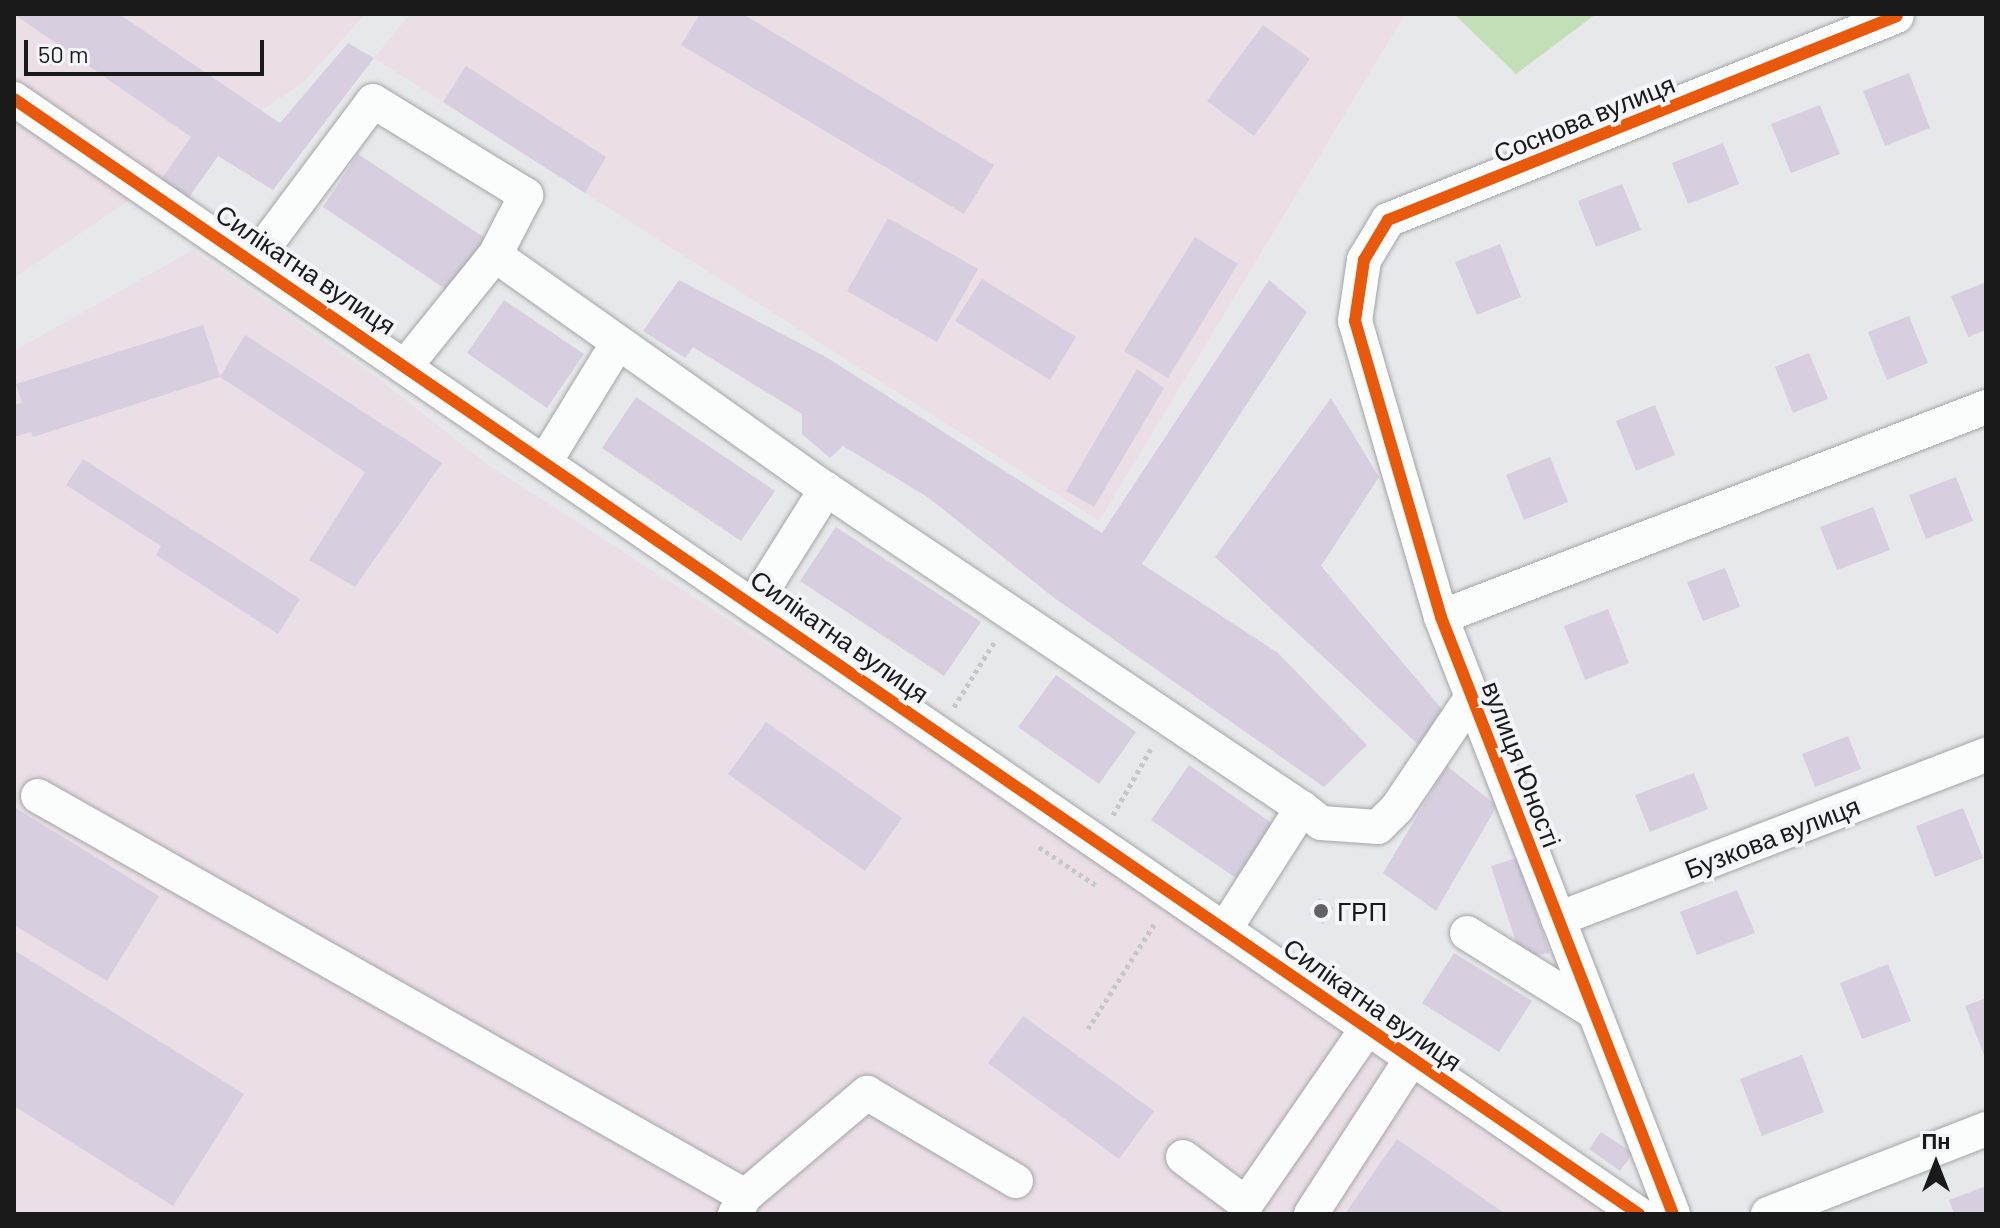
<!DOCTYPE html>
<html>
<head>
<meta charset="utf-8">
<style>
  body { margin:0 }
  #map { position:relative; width:2000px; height:1228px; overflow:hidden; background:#e7e8e9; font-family:Barlow,sans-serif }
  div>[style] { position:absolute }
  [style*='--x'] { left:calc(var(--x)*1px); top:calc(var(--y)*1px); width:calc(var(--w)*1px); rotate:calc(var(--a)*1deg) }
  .commercial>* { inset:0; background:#eadfe6 }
  .industrial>* { inset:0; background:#ebdee4 }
  .green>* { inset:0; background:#c3dfb8 }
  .building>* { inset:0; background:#d7cfdf }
  .path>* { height:5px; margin-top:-2.5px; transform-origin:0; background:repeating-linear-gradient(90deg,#c6c7c7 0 4px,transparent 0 8px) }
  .roads { filter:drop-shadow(0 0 2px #a4a5a6) drop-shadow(0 0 2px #a4a5a6) }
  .minor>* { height:34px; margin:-17px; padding:0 17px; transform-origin:17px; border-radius:17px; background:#fbfcfc }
  .cycleway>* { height:12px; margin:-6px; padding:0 6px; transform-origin:6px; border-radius:6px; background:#e8590c }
  .dots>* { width:22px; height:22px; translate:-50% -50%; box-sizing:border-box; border:4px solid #f3f5f8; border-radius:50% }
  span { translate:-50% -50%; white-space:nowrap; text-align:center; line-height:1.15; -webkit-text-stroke:8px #f3f5f8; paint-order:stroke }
  .street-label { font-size:26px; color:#1a1a1b }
  .poi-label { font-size:26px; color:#1a1a1b }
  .left { translate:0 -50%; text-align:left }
  .frame { position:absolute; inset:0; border:16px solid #1a1a1b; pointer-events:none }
  .north { position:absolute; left:1896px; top:1124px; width:80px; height:80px; -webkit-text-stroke:6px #f3f5f8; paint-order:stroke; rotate:0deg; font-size:22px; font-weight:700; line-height:32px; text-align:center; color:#1a1a1b }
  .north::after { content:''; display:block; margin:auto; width:28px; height:36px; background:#1a1a1b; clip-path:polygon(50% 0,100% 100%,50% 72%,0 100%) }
  .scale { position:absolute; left:24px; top:40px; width:240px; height:36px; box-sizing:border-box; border:4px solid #1a1a1b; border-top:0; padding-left:10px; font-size:24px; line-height:28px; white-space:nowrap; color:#1a1a1b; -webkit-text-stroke:6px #f3f5f8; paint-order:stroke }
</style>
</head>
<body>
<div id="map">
  <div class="commercial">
    <div style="clip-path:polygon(193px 250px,379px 379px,487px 464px,1088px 851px,1611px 1214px,14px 1214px,14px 351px)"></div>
  </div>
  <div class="industrial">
    <div style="clip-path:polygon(14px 14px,365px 14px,305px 81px,14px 278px)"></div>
    <div style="clip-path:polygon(410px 14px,1405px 14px,1099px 521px,374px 58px)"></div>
  </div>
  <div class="green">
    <div style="clip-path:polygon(1454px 14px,1596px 14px,1516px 74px)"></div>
  </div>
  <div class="building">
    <div style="clip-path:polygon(14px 14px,119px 14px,280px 123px,348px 43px,374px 58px,273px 190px,218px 156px,185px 203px,158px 184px,191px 137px)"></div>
    <div style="clip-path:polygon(700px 14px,743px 14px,994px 165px,964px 214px,681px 45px)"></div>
    <div style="clip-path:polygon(1263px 25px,1310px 59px,1254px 136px,1207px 101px)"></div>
    <div style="clip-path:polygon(466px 66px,606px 157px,585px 193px,443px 102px)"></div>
    <div style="clip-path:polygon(1909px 73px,1930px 128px,1885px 146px,1863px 91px)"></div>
    <div style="clip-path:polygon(1820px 105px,1840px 154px,1791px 173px,1771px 124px)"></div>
    <div style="clip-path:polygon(1723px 143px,1739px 184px,1688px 204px,1672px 163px)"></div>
    <div style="clip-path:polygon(358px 154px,485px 238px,450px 292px,323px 207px)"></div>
    <div style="clip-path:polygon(1622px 184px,1641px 230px,1596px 247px,1578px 201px)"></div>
    <div style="clip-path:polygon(888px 218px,978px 269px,937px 342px,847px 291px)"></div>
    <div style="clip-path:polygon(1195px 237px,1238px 264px,1168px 378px,1124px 351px)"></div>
    <div style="clip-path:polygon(1500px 244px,1521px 297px,1477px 315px,1455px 262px)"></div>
    <div style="clip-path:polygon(982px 279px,1076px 337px,1050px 380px,955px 321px)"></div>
    <div style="clip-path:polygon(679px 280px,826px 357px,1102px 533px,1269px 280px,1307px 312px,1142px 564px,1278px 653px,1367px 745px,1324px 787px,1053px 597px,929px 498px,843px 446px,830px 458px,802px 434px,802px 414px,693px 347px,685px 358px,643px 331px)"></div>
    <div style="clip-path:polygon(1986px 282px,1986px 330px,1968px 337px,1951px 296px)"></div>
    <div style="clip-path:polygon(504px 300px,584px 354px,547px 408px,467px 353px)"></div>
    <div style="clip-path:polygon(1909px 316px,1928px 363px,1887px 380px,1868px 332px)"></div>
    <div style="clip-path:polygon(203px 325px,220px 377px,33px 437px,31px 432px,14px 437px,14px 405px,22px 403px,16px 384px)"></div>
    <div style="clip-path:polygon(245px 335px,442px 463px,355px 587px,309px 560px,365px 472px,220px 377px)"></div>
    <div style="clip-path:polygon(1809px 353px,1828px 399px,1793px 413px,1775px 367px)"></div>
    <div style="clip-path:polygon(1137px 369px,1164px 388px,1094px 507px,1066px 491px)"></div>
    <div style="clip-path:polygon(636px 397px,775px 491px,741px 541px,602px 448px)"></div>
    <div style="clip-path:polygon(1331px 398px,1379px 477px,1321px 566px,1452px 721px,1423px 749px,1215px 557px)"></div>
    <div style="clip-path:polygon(1655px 405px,1675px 455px,1636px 471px,1616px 421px)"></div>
    <div style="clip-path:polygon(1550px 457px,1568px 502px,1524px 520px,1506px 475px)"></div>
    <div style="clip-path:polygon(83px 459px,300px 599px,278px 634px,156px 555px,161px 546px,66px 485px)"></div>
    <div style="clip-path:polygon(1956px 477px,1973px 521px,1926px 539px,1909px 495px)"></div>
    <div style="clip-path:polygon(1873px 507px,1890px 550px,1837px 570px,1820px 527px)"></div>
    <div style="clip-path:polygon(836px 527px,981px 622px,944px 676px,800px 581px)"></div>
    <div style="clip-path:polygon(1725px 568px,1740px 607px,1703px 621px,1687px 582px)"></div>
    <div style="clip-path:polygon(1608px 609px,1629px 663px,1585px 680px,1564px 626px)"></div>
    <div style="clip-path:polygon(1056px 675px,1136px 732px,1099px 784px,1018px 727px)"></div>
    <div style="clip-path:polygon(766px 722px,902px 818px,865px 871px,728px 774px)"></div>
    <div style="clip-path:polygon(1848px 736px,1861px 769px,1815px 787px,1802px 754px)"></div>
    <div style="clip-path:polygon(1189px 765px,1273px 824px,1236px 878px,1151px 820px)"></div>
    <div style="clip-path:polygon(1447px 766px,1497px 806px,1436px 911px,1383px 873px)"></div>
    <div style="clip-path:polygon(1694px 773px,1708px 809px,1650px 832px,1635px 795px)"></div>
    <div style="clip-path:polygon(14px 807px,159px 896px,107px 981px,14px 925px)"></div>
    <div style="clip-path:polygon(1963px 808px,1983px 858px,1935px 877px,1916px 826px)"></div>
    <div style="clip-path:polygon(1517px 858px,1550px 953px,1521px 957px,1491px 866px)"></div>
    <div style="clip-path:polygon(1737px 890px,1755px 933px,1697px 955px,1680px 912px)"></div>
    <div style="clip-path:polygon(1319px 898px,1334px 908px,1323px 924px,1309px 914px)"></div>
    <div style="clip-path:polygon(14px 950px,244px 1094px,173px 1206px,14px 1106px)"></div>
    <div style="clip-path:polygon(1454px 953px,1532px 1001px,1499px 1052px,1422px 1003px)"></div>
    <div style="clip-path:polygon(1888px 964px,1911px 1021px,1862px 1039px,1840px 983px)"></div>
    <div style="clip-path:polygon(1986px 998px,1986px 1060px,1965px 1006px)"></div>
    <div style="clip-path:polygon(1023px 1016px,1154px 1111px,1119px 1159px,988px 1063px)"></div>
    <div style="clip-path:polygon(1802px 1055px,1824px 1112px,1762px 1136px,1740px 1079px)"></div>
    <div style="clip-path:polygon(1601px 1132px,1633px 1153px,1620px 1171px,1589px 1149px)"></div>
    <div style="clip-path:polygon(1397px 1139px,1506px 1214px,1345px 1214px)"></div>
    <div style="clip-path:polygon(1986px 1186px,1986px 1214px,1954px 1214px,1949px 1200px)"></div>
  </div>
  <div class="path">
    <div style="--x:954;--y:707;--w:78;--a:-58.2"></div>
    <div style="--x:1113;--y:815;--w:78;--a:-60.2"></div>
    <div style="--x:1039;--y:847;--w:70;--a:33.9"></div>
    <div style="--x:1088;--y:1029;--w:124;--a:-57.8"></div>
  </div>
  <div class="roads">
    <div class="minor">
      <div style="--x:14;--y:99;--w:1971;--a:34.46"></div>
      <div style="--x:495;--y:255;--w:405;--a:35.3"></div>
      <div style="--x:826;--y:489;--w:573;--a:33.83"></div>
      <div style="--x:1302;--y:808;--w:143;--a:122.5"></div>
      <div style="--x:255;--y:259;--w:197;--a:-53.2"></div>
      <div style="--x:373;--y:101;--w:180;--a:31.6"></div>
      <div style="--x:526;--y:195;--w:68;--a:117.3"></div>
      <div style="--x:495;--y:255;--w:140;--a:128.9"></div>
      <div style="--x:546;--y:460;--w:136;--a:-58.5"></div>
      <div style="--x:754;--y:604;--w:136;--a:-57.9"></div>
      <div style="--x:1441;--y:617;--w:584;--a:-21.07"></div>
      <div style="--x:38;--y:796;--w:812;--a:29.5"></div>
      <div style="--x:745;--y:1196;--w:21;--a:119"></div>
      <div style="--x:1302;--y:808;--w:24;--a:38"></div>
      <div style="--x:1321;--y:823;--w:57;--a:4"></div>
      <div style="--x:1378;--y:827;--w:27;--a:-45"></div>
      <div style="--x:1397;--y:808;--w:134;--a:-56"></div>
      <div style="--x:1558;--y:919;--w:458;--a:-21"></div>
      <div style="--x:1467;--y:933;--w:150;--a:31.9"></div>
      <div style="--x:1183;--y:1157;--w:79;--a:36.7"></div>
      <div style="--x:1246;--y:1204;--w:215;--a:-55.4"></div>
      <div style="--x:745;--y:1196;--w:160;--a:-40.2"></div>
      <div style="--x:867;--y:1093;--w:173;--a:30.6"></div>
      <div style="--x:1311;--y:1214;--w:186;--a:-57.1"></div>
      <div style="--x:1673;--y:1214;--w:640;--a:-111.24"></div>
      <div style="--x:1441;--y:617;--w:308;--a:-106.2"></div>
      <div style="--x:1355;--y:321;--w:62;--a:-81.6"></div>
      <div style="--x:1364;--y:260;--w:47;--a:-59"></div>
      <div style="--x:1388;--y:220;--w:548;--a:-21.84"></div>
      <div style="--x:1768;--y:1214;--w:234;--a:-21.3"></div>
    </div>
  </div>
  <div class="cycleway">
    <div style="--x:14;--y:99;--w:1971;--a:34.46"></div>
    <div style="--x:1673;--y:1214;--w:640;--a:-111.24"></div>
    <div style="--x:1441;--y:617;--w:308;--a:-106.2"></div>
    <div style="--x:1355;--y:321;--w:62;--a:-81.6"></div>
    <div style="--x:1364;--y:260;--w:47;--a:-59"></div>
    <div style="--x:1388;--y:220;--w:548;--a:-21.84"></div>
  </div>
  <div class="dots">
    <div style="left:1321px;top:911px;background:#626263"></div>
  </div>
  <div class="street-label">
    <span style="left:1584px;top:118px;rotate:-22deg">Соснова вулиця</span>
    <span style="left:306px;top:269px;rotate:34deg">Силікатна вулиця</span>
    <span style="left:840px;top:636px;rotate:35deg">Силікатна вулиця</span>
    <span style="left:1522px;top:764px;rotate:69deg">вулиця Юності</span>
    <span style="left:1772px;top:837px;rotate:-21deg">Бузкова вулиця</span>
    <span style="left:1373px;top:1004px;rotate:35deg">Силікатна вулиця</span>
  </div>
  <div class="poi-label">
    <span class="left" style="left:1337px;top:911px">ГРП</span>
  </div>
  <div class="frame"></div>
  <div class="north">Пн</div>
  <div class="scale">50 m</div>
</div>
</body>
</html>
